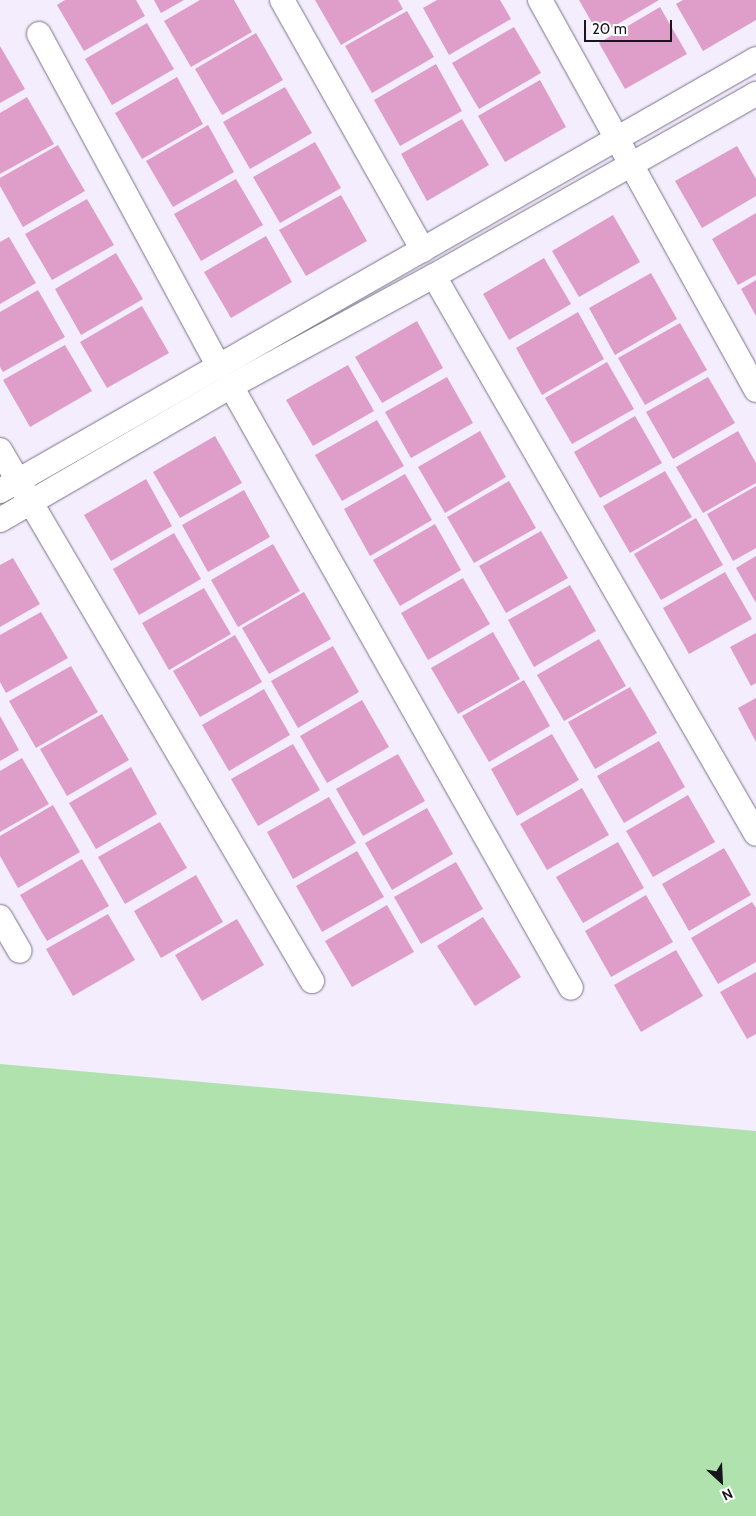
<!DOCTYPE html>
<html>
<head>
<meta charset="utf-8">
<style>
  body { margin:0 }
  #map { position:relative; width:756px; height:1516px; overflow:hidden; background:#f3edfd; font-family:Cabin,sans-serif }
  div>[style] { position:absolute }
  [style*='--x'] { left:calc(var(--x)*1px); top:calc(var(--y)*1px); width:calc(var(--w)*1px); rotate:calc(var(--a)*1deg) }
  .green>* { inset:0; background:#b0e2ae }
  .building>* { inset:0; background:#de9ec9 }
  .roads { filter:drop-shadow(0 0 1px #7a7289) drop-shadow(0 0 1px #7a7289) }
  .street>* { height:24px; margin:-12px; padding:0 12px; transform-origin:12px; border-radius:12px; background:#fff }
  span { translate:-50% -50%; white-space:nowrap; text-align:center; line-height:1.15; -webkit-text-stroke:4px #fff; paint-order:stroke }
  .north { position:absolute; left:696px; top:1456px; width:50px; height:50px; -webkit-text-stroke:4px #fff; paint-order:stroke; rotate:155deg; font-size:14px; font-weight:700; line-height:20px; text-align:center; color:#18151e }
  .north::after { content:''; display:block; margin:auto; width:18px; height:22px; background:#18151e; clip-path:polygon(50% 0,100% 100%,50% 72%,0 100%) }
  .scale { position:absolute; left:584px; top:20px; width:88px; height:22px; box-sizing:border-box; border:2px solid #18151e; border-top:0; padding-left:6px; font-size:15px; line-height:18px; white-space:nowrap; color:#18151e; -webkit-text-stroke:4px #fff; paint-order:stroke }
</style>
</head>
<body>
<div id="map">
  <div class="green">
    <div style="clip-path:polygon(0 1064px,756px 1131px,756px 1516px,0 1516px)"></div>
  </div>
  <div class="building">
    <div style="clip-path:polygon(65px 0,136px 0,145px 16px,84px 51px,57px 5px)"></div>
    <div style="clip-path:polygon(154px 0,184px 0,161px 13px)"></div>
    <div style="clip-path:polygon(200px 0,234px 0,252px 32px,191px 67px,164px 21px)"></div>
    <div style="clip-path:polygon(315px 0,398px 0,403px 9px,341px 45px)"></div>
    <div style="clip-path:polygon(437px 0,500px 0,511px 19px,449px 55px,423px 8px)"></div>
    <div style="clip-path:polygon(579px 0,659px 0,599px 35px)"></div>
    <div style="clip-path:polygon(683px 0,756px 0,756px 20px,703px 51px,676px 4px)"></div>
    <div style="clip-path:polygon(660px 7px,687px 54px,625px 89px,599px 43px)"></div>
    <div style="clip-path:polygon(407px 11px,434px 57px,372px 93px,345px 46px)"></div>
    <div style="clip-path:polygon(147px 23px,174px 69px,112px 105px,85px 59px)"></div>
    <div style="clip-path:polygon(514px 27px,541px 73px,479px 109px,452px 63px)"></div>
    <div style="clip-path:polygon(256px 33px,283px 80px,222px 115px,195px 69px)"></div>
    <div style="clip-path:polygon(0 46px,25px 89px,0 103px)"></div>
    <div style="clip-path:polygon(436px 64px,462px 111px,400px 146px,374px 100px)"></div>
    <div style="clip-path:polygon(177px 77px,203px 124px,142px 159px,115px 113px)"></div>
    <div style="clip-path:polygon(540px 80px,566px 127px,505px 162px,478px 116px)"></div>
    <div style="clip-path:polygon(285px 87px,312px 133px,250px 169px,223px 122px)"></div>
    <div style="clip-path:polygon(27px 97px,54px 144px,0 174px,0 113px)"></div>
    <div style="clip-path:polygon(462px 119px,489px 165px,427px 201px,401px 154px)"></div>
    <div style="clip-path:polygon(208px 125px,234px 172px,173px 207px,146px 161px)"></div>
    <div style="clip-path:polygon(315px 142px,341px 188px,280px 223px,253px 177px)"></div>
    <div style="clip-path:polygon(58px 145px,85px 191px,23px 227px,0 186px,0 178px)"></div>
    <div style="clip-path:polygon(737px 146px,756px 179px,756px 196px,702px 228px,675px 181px)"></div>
    <div style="clip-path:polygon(236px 179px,263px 225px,201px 261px,174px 214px)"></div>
    <div style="clip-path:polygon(341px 195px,367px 241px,306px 276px,279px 230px)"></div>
    <div style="clip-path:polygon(87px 199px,114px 245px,52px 280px,25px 234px)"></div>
    <div style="clip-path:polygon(756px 213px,756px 275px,738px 285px,712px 239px)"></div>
    <div style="clip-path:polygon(613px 215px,640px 262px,579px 297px,552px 251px)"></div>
    <div style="clip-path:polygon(266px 236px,292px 282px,231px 318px,204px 272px)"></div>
    <div style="clip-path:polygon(9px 237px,36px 283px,0 304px,0 242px)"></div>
    <div style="clip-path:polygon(116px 253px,143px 299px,81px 335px,55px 289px)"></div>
    <div style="clip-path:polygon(544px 258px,571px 304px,509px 340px,483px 294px)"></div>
    <div style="clip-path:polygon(651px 273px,677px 319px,615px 355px,589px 308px)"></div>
    <div style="clip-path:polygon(756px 280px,756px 316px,741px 289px)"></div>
    <div style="clip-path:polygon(38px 290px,65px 337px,3px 372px,0 367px,0 312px)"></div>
    <div style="clip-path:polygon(142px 306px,169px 353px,107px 388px,80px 342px)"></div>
    <div style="clip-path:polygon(578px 312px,604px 359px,542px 395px,516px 348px)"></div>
    <div style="clip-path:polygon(417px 321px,443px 368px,382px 403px,355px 357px)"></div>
    <div style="clip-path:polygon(680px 323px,707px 370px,645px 405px,618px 358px)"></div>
    <div style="clip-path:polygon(65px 345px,92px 391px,30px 427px,3px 380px)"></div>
    <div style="clip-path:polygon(607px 362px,634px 409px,572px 444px,545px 398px)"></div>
    <div style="clip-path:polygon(348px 365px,374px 411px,313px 446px,286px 400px)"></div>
    <div style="clip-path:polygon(447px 377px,473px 423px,411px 458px,385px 412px)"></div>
    <div style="clip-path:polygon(708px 377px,735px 423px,673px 459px,646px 412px)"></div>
    <div style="clip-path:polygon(635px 416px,662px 463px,600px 498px,574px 452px)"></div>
    <div style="clip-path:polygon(377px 420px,404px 466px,342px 501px,315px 455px)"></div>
    <div style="clip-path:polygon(480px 431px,506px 477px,445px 513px,418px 467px)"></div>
    <div style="clip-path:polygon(738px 431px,756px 463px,756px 483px,703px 513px,676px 467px)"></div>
    <div style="clip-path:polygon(215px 436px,242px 483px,180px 518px,153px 472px)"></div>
    <div style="clip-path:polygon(665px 471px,692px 517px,630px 553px,603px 506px)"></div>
    <div style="clip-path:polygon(405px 474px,432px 520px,370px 556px,344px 509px)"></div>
    <div style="clip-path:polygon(146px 479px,172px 526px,111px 561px,84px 515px)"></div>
    <div style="clip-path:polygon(509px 481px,536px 528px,474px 563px,447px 517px)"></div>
    <div style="clip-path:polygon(756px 486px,756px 548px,733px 561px,707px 514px)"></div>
    <div style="clip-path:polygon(244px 490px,270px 537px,208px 572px,182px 525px)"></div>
    <div style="clip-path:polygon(696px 518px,723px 565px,661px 600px,634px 554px)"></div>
    <div style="clip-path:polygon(435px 524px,461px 570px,400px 606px,373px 560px)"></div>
    <div style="clip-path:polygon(541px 531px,568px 578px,506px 613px,479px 566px)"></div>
    <div style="clip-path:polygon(174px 533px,201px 579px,139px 615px,113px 569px)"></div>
    <div style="clip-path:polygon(273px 544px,300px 591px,238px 627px,211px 580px)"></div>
    <div style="clip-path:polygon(756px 556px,756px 603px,736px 568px)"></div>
    <div style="clip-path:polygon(13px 558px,40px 604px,0 627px,0 565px)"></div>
    <div style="clip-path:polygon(725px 572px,752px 619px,689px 654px,663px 608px)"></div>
    <div style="clip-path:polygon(463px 578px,490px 624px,428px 660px,401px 613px)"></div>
    <div style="clip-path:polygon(570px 585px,596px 631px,534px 667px,508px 620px)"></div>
    <div style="clip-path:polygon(204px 588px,231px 634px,169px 670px,142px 623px)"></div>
    <div style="clip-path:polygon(304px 592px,331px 639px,269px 674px,242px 628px)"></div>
    <div style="clip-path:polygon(41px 612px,68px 658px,6px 693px,0 682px,0 635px)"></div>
    <div style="clip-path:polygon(493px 632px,520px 679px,458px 714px,431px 668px)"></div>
    <div style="clip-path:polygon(756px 633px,756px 683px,751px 686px,730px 647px)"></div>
    <div style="clip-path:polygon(235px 635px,262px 682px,200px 717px,173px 671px)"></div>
    <div style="clip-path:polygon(599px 639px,626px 686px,564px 721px,537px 675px)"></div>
    <div style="clip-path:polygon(333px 646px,359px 692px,298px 728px,271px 681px)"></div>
    <div style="clip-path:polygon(71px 666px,98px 712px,36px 748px,9px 701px)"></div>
    <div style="clip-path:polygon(524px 680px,550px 726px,489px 762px,462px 716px)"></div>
    <div style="clip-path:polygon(630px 687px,657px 733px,595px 769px,568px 722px)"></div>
    <div style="clip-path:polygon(264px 689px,290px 735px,229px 771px,202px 725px)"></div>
    <div style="clip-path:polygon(756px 698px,756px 742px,738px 708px)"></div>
    <div style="clip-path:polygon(362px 700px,389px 747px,327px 783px,300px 736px)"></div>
    <div style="clip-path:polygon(102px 714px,129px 760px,67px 796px,40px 749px)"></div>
    <div style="clip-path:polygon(0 716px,19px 750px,0 761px)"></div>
    <div style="clip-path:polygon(552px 734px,579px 780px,517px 816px,491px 769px)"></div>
    <div style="clip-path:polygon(659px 741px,685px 787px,624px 823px,597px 776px)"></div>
    <div style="clip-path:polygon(293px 744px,320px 790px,258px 826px,231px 779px)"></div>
    <div style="clip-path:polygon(398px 754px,425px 801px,363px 836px,336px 789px)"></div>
    <div style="clip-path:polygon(22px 758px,49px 804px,0 832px,0 771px)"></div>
    <div style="clip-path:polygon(131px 767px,157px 814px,96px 849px,69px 803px)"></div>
    <div style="clip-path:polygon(582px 788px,609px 835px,547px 870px,520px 824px)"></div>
    <div style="clip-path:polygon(688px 795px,715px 842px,653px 877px,626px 831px)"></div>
    <div style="clip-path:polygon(329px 797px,356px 843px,293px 879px,267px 832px)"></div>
    <div style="clip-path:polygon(53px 805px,80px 852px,18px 888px,0 856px,0 836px)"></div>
    <div style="clip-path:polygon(427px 808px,453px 854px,392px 890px,365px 843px)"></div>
    <div style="clip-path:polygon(160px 822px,187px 868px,125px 904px,98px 857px)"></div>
    <div style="clip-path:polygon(618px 842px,644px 888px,583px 923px,556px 877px)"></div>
    <div style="clip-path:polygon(724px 848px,751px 895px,689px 931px,662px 884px)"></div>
    <div style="clip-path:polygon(357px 851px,384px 897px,322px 932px,296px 886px)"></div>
    <div style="clip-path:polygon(82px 859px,109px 906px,47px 941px,20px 895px)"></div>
    <div style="clip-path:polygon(456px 862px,483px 909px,421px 944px,394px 897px)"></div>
    <div style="clip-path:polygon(196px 875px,223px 922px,161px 958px,134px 911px)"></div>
    <div style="clip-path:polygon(646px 895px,673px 942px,611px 977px,585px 931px)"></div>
    <div style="clip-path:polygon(752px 902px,756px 908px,756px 962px,718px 984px,691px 938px)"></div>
    <div style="clip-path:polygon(387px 905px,414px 952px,352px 987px,325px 941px)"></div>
    <div style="clip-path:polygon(108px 914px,135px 960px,73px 996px,46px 949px)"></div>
    <div style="clip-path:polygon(483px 917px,521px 977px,475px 1006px,437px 946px)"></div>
    <div style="clip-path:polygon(237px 919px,264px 965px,202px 1001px,175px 955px)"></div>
    <div style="clip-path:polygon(676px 950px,703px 996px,641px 1032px,614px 985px)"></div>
    <div style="clip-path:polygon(756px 972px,756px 1034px,747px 1039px,720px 992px)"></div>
  </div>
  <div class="roads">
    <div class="street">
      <div style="--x:282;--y:0;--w:287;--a:60.6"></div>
      <div style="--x:540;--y:0;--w:446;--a:61"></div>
      <div style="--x:39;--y:34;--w:376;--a:61.6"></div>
      <div style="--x:434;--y:276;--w:644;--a:60.01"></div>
      <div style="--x:231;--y:386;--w:691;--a:60.54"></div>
      <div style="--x:0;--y:450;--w:616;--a:59.56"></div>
      <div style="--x:0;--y:491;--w:871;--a:-29.74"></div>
      <div style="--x:0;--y:520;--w:267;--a:-30.1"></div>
      <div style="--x:231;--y:386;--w:231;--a:-28.5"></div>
      <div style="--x:434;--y:276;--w:370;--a:-29.5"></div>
      <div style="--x:0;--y:917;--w:39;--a:60"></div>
    </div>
  </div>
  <div class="north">N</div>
  <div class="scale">20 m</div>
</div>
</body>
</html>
